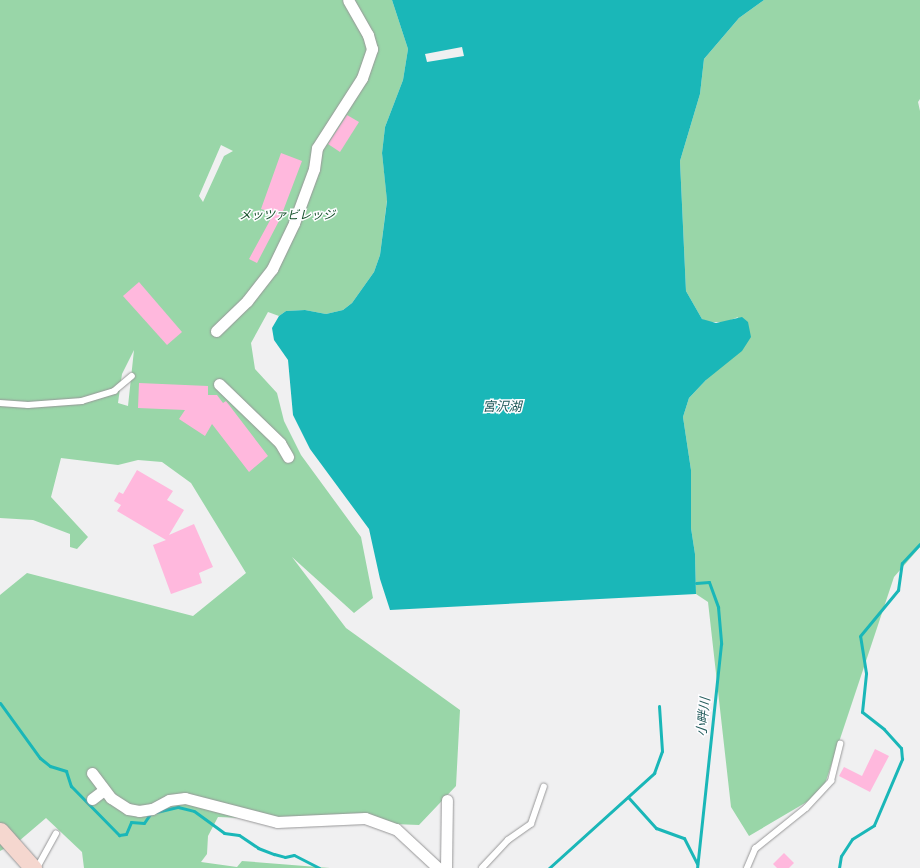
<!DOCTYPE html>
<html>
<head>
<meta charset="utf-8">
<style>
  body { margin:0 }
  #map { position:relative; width:920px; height:868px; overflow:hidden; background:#f0f0f1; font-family:Literata,"Noto Sans JP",serif }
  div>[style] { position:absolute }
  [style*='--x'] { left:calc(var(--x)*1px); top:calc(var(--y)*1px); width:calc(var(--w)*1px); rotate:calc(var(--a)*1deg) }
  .green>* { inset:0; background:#99d6a8 }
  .water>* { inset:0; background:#1ab7b8 }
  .pier>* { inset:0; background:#f0f0f1 }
  .stream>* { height:3px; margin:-1.5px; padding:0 1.5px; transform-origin:1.5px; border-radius:1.5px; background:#1ab7b8 }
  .building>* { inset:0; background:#ffb8dd }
  .roads { filter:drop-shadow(0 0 1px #979798) drop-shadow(0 0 1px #979798) }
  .lane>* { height:5.5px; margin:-2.75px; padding:0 2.75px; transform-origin:2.75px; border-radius:2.75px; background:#fff }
  .street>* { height:11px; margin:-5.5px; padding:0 5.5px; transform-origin:5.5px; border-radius:5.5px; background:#fff }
  .primary>* { height:17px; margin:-8.5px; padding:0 8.5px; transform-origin:8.5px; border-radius:8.5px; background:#f5d7cf }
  span { translate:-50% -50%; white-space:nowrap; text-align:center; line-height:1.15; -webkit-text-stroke:3px #fdfdff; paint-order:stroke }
  .park-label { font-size:12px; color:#134f29; font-style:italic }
  .water-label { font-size:13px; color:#225b5b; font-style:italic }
</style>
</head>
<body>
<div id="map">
  <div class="green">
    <div style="clip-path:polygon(evenodd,0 0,392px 0,408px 49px,403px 80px,385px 127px,382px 153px,387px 200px,380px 255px,374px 272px,352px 303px,343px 310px,326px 314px,305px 310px,286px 311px,279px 316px,268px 312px,251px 343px,255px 369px,277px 393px,284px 421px,301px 455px,361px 537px,373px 598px,354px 613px,292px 557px,346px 628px,460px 710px,456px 786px,419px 825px,218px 817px,208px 836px,207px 854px,201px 862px,237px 867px,242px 861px,330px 868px,84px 868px,82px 852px,46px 818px,19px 841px,0 851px,0 595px,27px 573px,193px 616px,246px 573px,191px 483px,162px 462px,138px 460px,118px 465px,61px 458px,51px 497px,88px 537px,77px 549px,70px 547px,70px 534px,33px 520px,0 518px,0 0,221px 145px,233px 151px,224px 156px,203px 202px,199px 196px,221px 145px,0 0,134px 350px,128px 406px,118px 403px,122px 374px,134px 350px)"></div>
    <div style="clip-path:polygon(764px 0,920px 0,920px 99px,918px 102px,920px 111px,920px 547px,894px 577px,822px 793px,749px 836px,731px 807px,708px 602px,696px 594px,695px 554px,691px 528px,691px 470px,683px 417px,689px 398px,706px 380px,738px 317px,726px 322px,707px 322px,702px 319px,686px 291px,680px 161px,700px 94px,704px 59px,739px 18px)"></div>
  </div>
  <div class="water">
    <div style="clip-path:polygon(392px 0,764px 0,739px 18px,704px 59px,700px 94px,680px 161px,686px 291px,702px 319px,716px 323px,742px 317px,748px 322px,751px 337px,742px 351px,706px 380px,689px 398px,683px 417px,691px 470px,691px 528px,695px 554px,696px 594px,390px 610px,380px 579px,369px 529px,310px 449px,293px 415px,288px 360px,274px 340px,272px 328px,279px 316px,286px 311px,305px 310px,326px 314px,343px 310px,352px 303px,374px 272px,380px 255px,387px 201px,382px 153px,385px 127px,403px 80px,408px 49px)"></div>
  </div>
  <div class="pier">
    <div style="clip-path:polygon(462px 47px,464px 56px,427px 62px,425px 54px)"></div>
  </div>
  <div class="stream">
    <div style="--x:696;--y:583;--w:13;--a:-4"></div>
    <div style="--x:709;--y:582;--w:27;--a:70"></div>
    <div style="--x:718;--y:607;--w:37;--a:85"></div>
    <div style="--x:721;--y:644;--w:225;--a:96.1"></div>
    <div style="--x:0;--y:703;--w:68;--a:54"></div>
    <div style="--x:40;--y:758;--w:13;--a:39"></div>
    <div style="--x:50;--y:766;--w:17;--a:17"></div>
    <div style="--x:66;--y:771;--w:16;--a:72"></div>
    <div style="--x:71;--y:786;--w:69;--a:45.6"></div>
    <div style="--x:119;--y:835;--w:7;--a:-8"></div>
    <div style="--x:126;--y:834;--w:13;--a:-67"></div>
    <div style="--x:131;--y:822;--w:13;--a:4"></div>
    <div style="--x:144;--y:823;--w:11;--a:-56"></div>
    <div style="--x:628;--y:797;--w:42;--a:47.9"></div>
    <div style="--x:656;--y:828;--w:30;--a:20"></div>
    <div style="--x:684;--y:838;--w:29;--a:63"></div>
    <div style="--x:156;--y:812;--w:23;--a:-13"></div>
    <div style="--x:178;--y:807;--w:16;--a:14"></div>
    <div style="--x:194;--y:811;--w:37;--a:36"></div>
    <div style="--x:224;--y:833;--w:15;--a:8"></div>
    <div style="--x:239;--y:835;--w:23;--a:34"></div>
    <div style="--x:258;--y:848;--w:17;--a:21"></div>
    <div style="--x:274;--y:854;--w:11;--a:15"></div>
    <div style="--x:285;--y:857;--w:9;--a:-13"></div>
    <div style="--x:294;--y:855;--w:28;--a:27"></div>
    <div style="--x:549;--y:868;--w:142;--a:-42.1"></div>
    <div style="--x:654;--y:773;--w:23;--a:-70"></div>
    <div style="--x:662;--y:751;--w:45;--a:-93.8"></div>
    <div style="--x:839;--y:868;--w:12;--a:-81"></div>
    <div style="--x:841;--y:856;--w:20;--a:-57"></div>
    <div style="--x:852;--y:839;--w:26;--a:-32"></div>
    <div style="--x:874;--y:825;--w:72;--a:-67"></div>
    <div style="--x:902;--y:759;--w:11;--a:-95"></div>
    <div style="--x:901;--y:748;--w:25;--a:-132"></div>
    <div style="--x:884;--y:729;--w:28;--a:-142"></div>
    <div style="--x:862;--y:712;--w:39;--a:-84"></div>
    <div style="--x:866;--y:673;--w:37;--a:-99"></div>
    <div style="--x:860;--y:636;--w:60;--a:-50.4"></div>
    <div style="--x:898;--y:590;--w:27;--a:-82"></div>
    <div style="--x:902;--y:563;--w:26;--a:-47"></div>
  </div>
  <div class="building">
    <div style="clip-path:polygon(347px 115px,359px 122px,340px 152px,328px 144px)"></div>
    <div style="clip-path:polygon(281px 153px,302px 161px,280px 219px,257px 263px,249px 259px,274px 213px,261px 209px)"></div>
    <div style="clip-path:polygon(139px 282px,182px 332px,167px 345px,123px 296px)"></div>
    <div style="clip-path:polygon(139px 383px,208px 386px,208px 395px,217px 395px,223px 403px,226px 401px,268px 456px,249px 472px,212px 424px,205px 436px,179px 419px,185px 410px,138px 408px)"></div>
    <div style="clip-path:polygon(137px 470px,173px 491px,167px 500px,184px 510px,169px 535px,194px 524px,213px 567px,199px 573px,202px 583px,171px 594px,153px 545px,166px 540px,117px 511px,121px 505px,114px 501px,119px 492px,123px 494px)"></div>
    <div style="clip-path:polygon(875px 749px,889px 756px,870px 792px,839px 776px,844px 767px,862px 776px)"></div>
    <div style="clip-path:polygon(784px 853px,794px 863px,789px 868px,777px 868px,773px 864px)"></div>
  </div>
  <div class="roads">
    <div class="lane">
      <div style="--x:0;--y:403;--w:28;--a:4"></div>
      <div style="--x:28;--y:405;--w:54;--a:-4.2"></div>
      <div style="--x:82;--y:401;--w:34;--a:-17"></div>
      <div style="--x:114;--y:391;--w:23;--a:-40"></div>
      <div style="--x:37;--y:868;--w:39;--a:-61"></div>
      <div style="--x:482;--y:868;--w:38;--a:-47"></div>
      <div style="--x:508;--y:840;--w:28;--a:-35"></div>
      <div style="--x:531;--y:824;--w:39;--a:-71"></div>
      <div style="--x:747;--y:868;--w:21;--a:-67"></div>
      <div style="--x:755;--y:849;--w:65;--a:-38.8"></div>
      <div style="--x:806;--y:808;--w:37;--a:-47"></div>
      <div style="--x:831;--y:781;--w:38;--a:-76"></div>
    </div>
    <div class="street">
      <div style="--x:216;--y:331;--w:43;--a:-44.1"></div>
      <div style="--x:247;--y:301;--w:41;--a:-52"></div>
      <div style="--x:272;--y:269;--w:51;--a:-64.4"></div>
      <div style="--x:294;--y:223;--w:58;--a:-69.7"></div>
      <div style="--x:314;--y:169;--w:21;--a:-82"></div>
      <div style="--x:317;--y:148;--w:83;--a:-57.3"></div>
      <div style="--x:362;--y:78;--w:31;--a:-71"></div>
      <div style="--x:372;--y:49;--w:15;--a:-106"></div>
      <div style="--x:368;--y:35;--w:40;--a:-119.7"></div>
      <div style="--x:219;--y:384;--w:85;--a:44"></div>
      <div style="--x:280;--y:443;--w:16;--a:60"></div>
      <div style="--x:92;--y:773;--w:31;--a:53"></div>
      <div style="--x:111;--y:798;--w:20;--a:33"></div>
      <div style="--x:128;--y:809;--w:11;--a:10"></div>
      <div style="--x:139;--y:811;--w:13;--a:-9"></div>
      <div style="--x:152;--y:809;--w:19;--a:-28"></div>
      <div style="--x:169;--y:800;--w:16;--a:-7"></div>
      <div style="--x:185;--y:798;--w:95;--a:14.6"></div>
      <div style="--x:277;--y:822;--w:88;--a:-2.6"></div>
      <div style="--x:365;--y:818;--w:33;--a:20"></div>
      <div style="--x:396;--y:829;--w:57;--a:42.9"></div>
      <div style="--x:92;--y:799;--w:15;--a:-37"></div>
      <div style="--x:446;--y:868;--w:68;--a:-89.2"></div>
    </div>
    <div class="primary">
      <div style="--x:0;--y:831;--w:50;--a:48.3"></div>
    </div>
  </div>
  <div class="park-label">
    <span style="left:287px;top:215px">メッツァビレッジ</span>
  </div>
  <div class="water-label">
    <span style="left:502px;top:406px">宮沢湖</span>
    <span style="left:703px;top:717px;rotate:-84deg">小畔川</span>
  </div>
</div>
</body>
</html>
